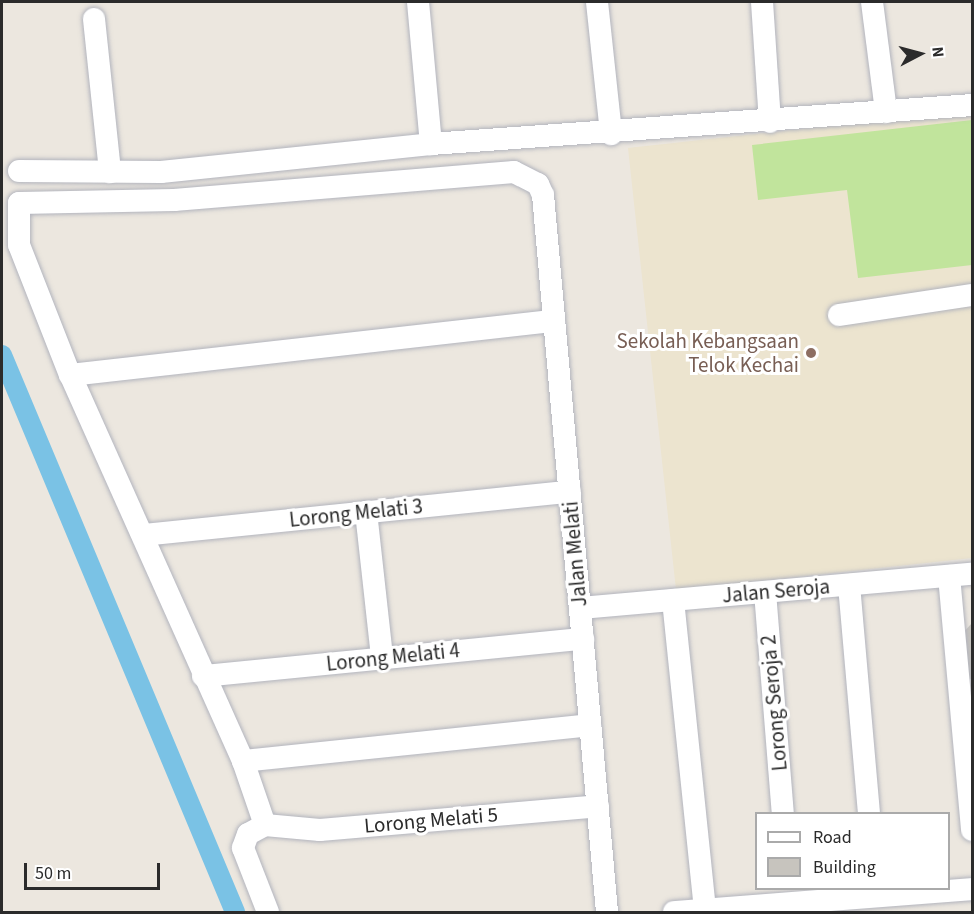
<!DOCTYPE html>
<html>
<head>
<meta charset="utf-8">
<style>
  body { margin:0 }
  #map { position:relative; width:974px; height:914px; overflow:hidden; background:#ece7df; font-family:"Source Sans 3",sans-serif }
  div>[style] { position:absolute }
  [style*='--x'] { left:calc(var(--x)*1px); top:calc(var(--y)*1px); width:calc(var(--w)*1px); rotate:calc(var(--a)*1deg) }
  .education>* { inset:0; background:#ece4cf }
  .pitch>* { inset:0; background:#c1e49c }
  .canal>* { height:20px; margin:-10px; padding:0 10px; transform-origin:10px; border-radius:10px; background:#7ac2e5 }
  .building>* { inset:0; background:#c7c4be }
  .roads { filter:drop-shadow(0 0 2px #b2b4bd) drop-shadow(0 0 2px #b2b4bd) }
  .minor>* { height:22px; margin:-11px; padding:0 11px; transform-origin:11px; border-radius:11px; background:#fff }
  .dots>* { width:16px; height:16px; translate:-50% -50%; box-sizing:border-box; border:3px solid #fff; border-radius:50% }
  span { translate:-50% -50%; white-space:nowrap; text-align:center; line-height:1.15; -webkit-text-stroke:6px #fff; paint-order:stroke }
  .education-label { font-size:21px; color:#785e54 }
  .right { translate:-100% -50%; text-align:right }
  .street-label { font-size:21px; color:#2b2b2b }
  .frame { position:absolute; inset:0; border:3px solid #2b2b2b; pointer-events:none }
  .legend { position:absolute; left:755px; top:812px; width:195px; height:78px; box-sizing:border-box; background:#fff; border:2px solid #aaa; margin:0; padding:8px 10px; list-style:none; font-size:18px; color:#2b2b2b }
  .legend li { display:flex; align-items:center; gap:12px; height:30px }
  .legend b { width:30px; border:2px solid #aaa }
  .north { position:absolute; left:890px; top:24px; width:60px; height:60px; -webkit-text-stroke:4px #fff; paint-order:stroke; rotate:84deg; font-size:16px; font-weight:700; line-height:24px; text-align:center; color:#2b2b2b }
  .north::after { content:''; display:block; margin:auto; width:21px; height:27px; background:#2b2b2b; clip-path:polygon(50% 0,100% 100%,50% 72%,0 100%) }
  .scale { position:absolute; left:24px; top:863px; width:136px; height:27px; box-sizing:border-box; border:3px solid #2b2b2b; border-top:0; padding-left:8px; font-size:18px; line-height:21px; white-space:nowrap; color:#2b2b2b; -webkit-text-stroke:4px #fff; paint-order:stroke }
</style>
</head>
<body>
<div id="map">
  <div class="education">
    <div style="clip-path:polygon(972px 110px,972px 558px,676px 590px,628px 148px)"></div>
  </div>
  <div class="pitch">
    <div style="clip-path:polygon(972px 120px,972px 265px,858px 278px,847px 190px,758px 200px,752px 145px)"></div>
  </div>
  <div class="canal">
    <div style="--x:2;--y:355;--w:604;--a:67.3"></div>
  </div>
  <div class="building">
    <div style="clip-path:polygon(972px 623px,972px 679px,965px 680px,961px 635px)"></div>
  </div>
  <div class="roads">
    <div class="minor">
      <div style="--x:418;--y:2;--w:143;--a:84.8"></div>
      <div style="--x:597;--y:2;--w:133;--a:83.9"></div>
      <div style="--x:762;--y:2;--w:120;--a:86.2"></div>
      <div style="--x:872;--y:2;--w:111;--a:82.7"></div>
      <div style="--x:94;--y:19;--w:154;--a:84"></div>
      <div style="--x:19;--y:171;--w:142;--a:0.4"></div>
      <div style="--x:161;--y:172;--w:271;--a:-5.9"></div>
      <div style="--x:431;--y:144;--w:542;--a:-4.12"></div>
      <div style="--x:839;--y:315;--w:134;--a:-8.6"></div>
      <div style="--x:70;--y:375;--w:487;--a:-6.4"></div>
      <div style="--x:366;--y:512;--w:147;--a:83.7"></div>
      <div style="--x:143;--y:535;--w:429;--a:-5.8"></div>
      <div style="--x:949;--y:576;--w:255;--a:84.8"></div>
      <div style="--x:849;--y:585;--w:230;--a:85"></div>
      <div style="--x:765;--y:592;--w:223;--a:85.4"></div>
      <div style="--x:673;--y:600;--w:314;--a:84.1"></div>
      <div style="--x:580;--y:608;--w:393;--a:-5"></div>
      <div style="--x:203;--y:676;--w:382;--a:-5.6"></div>
      <div style="--x:243;--y:761;--w:349;--a:-5.9"></div>
      <div style="--x:265;--y:825;--w:68;--a:-109"></div>
      <div style="--x:243;--y:761;--w:423;--a:-114.1"></div>
      <div style="--x:70;--y:375;--w:140;--a:-111.4"></div>
      <div style="--x:19;--y:245;--w:42;--a:-90"></div>
      <div style="--x:19;--y:203;--w:155;--a:-1.1"></div>
      <div style="--x:174;--y:200;--w:341;--a:-4.7"></div>
      <div style="--x:514;--y:172;--w:27;--a:27"></div>
      <div style="--x:538;--y:184;--w:12;--a:66"></div>
      <div style="--x:543;--y:195;--w:720;--a:84.9"></div>
      <div style="--x:265;--y:825;--w:55;--a:5.2"></div>
      <div style="--x:320;--y:830;--w:279;--a:-4.9"></div>
      <div style="--x:265;--y:825;--w:19;--a:152"></div>
      <div style="--x:248;--y:834;--w:15;--a:110"></div>
      <div style="--x:243;--y:848;--w:69;--a:68.7"></div>
      <div style="--x:674;--y:912;--w:299;--a:-4.4"></div>
    </div>
  </div>
  <div class="dots">
    <div style="left:811px;top:353px;background:#8d6e63"></div>
  </div>
  <div class="education-label">
    <span class="right" style="left:799px;top:353px">Sekolah Kebangsaan<br>Telok Kechai</span>
  </div>
  <div class="street-label">
    <span style="left:356px;top:513px;rotate:-6deg">Lorong Melati 3</span>
    <span style="left:575px;top:554px;rotate:-95deg">Jalan Melati</span>
    <span style="left:776px;top:591px;rotate:-5deg">Jalan Seroja</span>
    <span style="left:393px;top:657px;rotate:-6deg">Lorong Melati 4</span>
    <span style="left:774px;top:703px;rotate:-95deg">Lorong Seroja 2</span>
    <span style="left:431px;top:820px;rotate:-5deg">Lorong Melati 5</span>
  </div>
  <div class="frame"></div>
  <ul class="legend">
  <li><b style="height:8px;background:#fff"></b>Road</li>
  <li><b style="height:16px;background:#c7c4be"></b>Building</li>
  </ul>
  <div class="north">N</div>
  <div class="scale">50 m</div>
</div>
</body>
</html>
